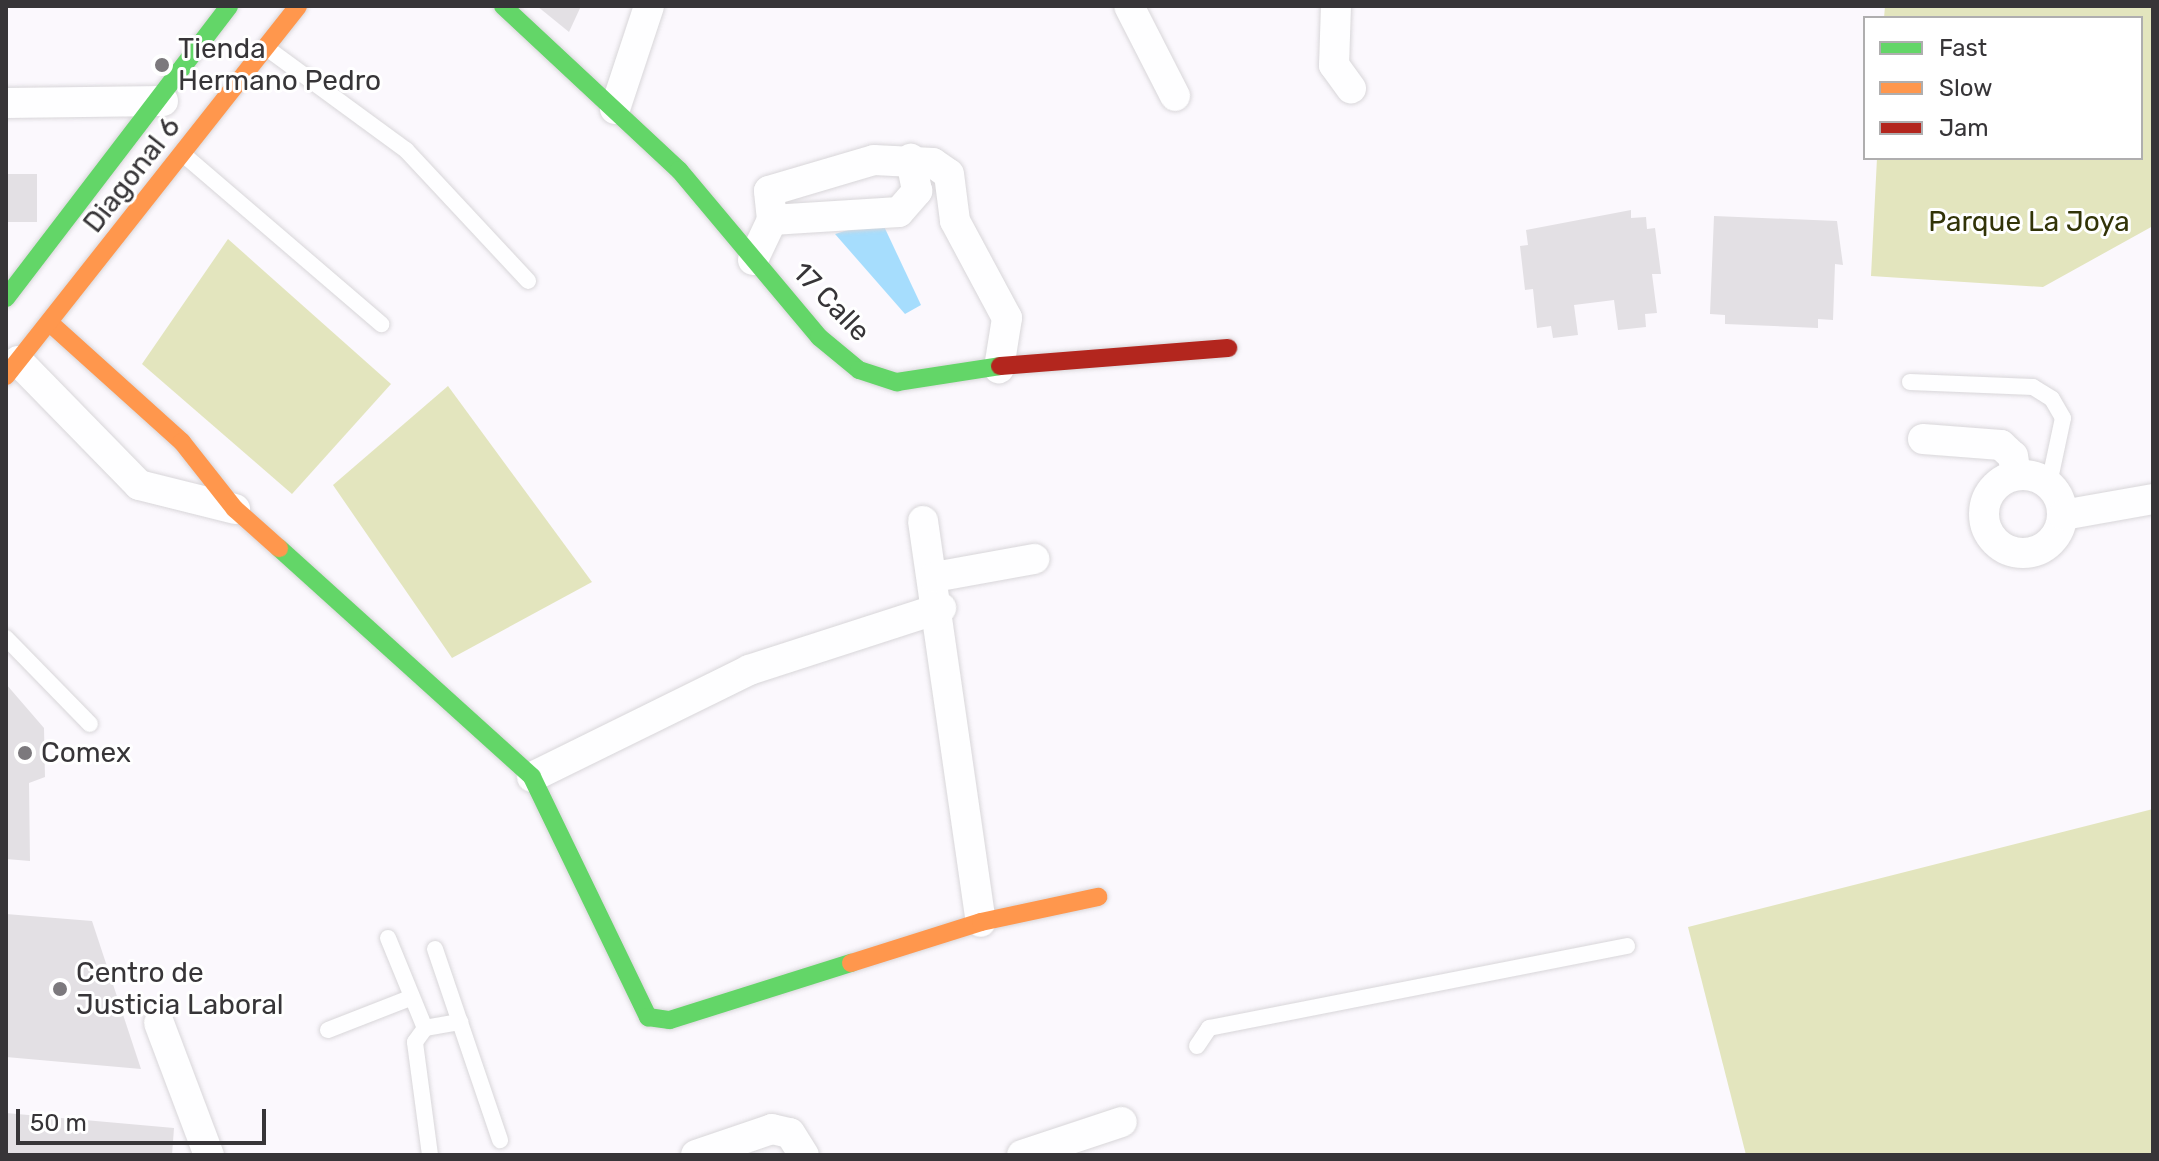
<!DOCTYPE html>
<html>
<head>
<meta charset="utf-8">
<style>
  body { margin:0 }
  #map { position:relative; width:2159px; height:1161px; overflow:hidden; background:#fbf8fd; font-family:Rubik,sans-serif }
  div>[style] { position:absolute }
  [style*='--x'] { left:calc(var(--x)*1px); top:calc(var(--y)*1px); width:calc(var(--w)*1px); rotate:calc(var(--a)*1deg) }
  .green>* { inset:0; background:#e3e5be }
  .water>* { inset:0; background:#a6ddfd }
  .building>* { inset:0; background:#e3e0e4 }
  .roads { filter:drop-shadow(0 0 2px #d8d6d9) drop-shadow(0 0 2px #d8d6d9) }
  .lane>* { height:16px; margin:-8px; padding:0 8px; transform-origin:8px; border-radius:8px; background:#fefeff }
  .street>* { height:30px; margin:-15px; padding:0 15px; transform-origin:15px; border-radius:15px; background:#fefeff }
  .street>.ring { margin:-15px; padding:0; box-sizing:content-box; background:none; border:30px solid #fefeff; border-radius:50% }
  .fast>* { height:18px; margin:-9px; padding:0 9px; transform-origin:9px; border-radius:9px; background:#63d668 }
  .slow>* { height:18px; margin:-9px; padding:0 9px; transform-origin:9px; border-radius:9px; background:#ff974d }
  .jam>* { height:18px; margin:-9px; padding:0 9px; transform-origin:9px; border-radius:9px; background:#b3261e }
  .dots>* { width:22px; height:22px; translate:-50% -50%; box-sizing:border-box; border:4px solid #fff; border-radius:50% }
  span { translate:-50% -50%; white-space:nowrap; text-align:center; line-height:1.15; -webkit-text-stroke:6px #fff; paint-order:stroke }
  .poi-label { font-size:28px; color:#373538 }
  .left { translate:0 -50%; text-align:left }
  .street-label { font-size:28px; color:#373538 }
  .park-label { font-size:28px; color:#313307 }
  .frame { position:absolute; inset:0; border:8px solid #373538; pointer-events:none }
  .legend { position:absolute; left:1863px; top:16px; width:280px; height:144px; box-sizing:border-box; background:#fff; border:2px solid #afaeaf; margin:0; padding:10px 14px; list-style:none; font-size:24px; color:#373538 }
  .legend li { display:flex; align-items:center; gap:16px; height:40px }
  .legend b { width:40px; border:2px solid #afaeaf }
  .scale { position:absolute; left:16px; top:1109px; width:250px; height:36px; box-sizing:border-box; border:4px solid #373538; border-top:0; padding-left:10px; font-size:24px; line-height:28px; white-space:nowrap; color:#373538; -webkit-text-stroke:6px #fff; paint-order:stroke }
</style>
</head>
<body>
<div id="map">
  <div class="green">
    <div style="clip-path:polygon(1885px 6px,2153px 6px,2153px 226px,2043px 287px,1871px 276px,1877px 158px,2141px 158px,2141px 18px,1884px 18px)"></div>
    <div style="clip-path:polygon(228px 239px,391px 384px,292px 494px,142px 364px)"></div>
    <div style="clip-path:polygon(448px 386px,592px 582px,452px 658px,333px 485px)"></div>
    <div style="clip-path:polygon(2153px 809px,2153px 1155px,1746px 1155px,1688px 927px)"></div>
  </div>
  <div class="water">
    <div style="clip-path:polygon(881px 220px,921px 305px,905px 314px,835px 234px)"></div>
  </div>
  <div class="building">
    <div style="clip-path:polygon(537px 6px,581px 6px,569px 32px)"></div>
    <div style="clip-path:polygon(6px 174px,37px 174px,37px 222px,6px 222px)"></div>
    <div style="clip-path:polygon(1631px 210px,1631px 218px,1646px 217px,1647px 229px,1655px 228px,1661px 274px,1652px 274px,1657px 313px,1645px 314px,1646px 327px,1618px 330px,1614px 300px,1574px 305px,1578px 335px,1553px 338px,1551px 326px,1537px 328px,1533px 289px,1525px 290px,1520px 246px,1528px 245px,1526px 230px)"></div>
    <div style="clip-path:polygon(1714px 216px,1837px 221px,1843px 265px,1835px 264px,1833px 320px,1818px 319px,1818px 328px,1725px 324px,1725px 315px,1710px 314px)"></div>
    <div style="clip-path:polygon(6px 684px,44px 728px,45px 777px,29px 783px,30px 861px,6px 859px)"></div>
    <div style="clip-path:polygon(6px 914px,92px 921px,141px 1069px,6px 1057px)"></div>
    <div style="clip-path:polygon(6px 1113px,174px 1128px,172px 1155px,6px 1155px)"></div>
  </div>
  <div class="roads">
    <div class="lane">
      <div style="--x:268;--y:49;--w:171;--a:36.2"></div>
      <div style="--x:406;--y:150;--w:179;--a:47"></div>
      <div style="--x:184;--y:155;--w:260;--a:40.6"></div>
      <div style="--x:1910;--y:382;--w:123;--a:2.3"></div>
      <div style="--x:2033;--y:387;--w:22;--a:32"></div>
      <div style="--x:2052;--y:399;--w:22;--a:60"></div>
      <div style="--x:2063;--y:418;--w:67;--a:102"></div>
      <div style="--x:6;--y:638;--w:120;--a:45.7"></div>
      <div style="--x:388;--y:938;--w:97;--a:67.7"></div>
      <div style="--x:435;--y:949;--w:202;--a:71.2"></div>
      <div style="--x:328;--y:1030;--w:88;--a:-21.3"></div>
      <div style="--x:1197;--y:1046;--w:22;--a:-56"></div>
      <div style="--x:1209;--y:1028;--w:426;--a:-11.1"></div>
      <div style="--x:430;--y:1155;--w:114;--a:-97.6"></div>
      <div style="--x:415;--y:1042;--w:17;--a:-54"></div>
      <div style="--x:425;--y:1028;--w:36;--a:-10"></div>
    </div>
    <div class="street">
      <div style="--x:1129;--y:6;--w:101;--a:62.9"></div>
      <div style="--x:1336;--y:6;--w:59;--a:91.9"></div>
      <div style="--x:1334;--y:65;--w:29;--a:54"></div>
      <div style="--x:6;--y:103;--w:157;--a:-0.7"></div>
      <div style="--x:615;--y:109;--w:108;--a:-71.7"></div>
      <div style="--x:772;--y:220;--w:127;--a:-3.6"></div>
      <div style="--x:899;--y:212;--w:28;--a:-49"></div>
      <div style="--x:917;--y:191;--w:33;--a:-101"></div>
      <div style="--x:753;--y:260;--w:44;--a:-64.6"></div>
      <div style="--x:772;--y:220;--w:29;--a:-96"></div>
      <div style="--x:769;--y:191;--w:109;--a:-16.4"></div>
      <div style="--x:874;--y:160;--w:59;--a:2.9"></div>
      <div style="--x:933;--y:163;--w:19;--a:35"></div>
      <div style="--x:949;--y:174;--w:47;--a:82.7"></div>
      <div style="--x:955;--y:221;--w:110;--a:61.8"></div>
      <div style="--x:1007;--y:318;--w:51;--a:99.1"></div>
      <div style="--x:18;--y:361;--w:173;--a:45.7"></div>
      <div style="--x:139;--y:485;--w:99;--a:14"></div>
      <div style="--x:1923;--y:439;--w:78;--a:4.4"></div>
      <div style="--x:2001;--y:445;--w:16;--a:43"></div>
      <div style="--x:2013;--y:456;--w:18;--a:81"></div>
      <div class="ring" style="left:1984px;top:475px;width:48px;height:48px"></div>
      <div style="--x:2063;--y:515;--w:91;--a:-10.1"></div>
      <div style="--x:923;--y:521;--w:405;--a:81.8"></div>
      <div style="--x:934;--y:577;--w:102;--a:-10.2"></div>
      <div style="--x:532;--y:777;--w:242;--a:-26.2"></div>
      <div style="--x:749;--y:670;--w:202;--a:-17.9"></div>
      <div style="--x:159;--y:1023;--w:141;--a:69.3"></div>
      <div style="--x:696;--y:1155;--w:80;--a:-18.9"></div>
      <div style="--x:772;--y:1129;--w:18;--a:13"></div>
      <div style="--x:790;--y:1133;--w:26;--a:58"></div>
      <div style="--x:1022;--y:1155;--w:105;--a:-18.3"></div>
    </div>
    <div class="fast">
      <div style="--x:503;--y:6;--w:241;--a:43"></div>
      <div style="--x:679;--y:170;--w:218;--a:50"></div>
      <div style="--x:819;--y:337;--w:52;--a:39.5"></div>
      <div style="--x:859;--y:370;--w:40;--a:18"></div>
      <div style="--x:897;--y:382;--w:104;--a:-8.8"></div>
      <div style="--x:6;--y:298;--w:367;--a:-52.6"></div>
      <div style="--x:279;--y:548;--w:341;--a:42.1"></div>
      <div style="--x:532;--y:777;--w:267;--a:64.2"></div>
      <div style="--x:648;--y:1017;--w:22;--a:8"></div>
      <div style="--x:670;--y:1020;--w:190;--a:-17.5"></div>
    </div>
    <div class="slow">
      <div style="--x:51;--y:324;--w:176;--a:42"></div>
      <div style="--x:182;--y:442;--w:85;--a:51.7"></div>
      <div style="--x:235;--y:509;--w:59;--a:41.6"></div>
      <div style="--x:6;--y:376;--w:471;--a:-51.7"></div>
      <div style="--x:851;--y:963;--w:136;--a:-17.5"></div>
      <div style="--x:981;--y:922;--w:120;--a:-12.1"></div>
    </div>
    <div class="jam">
      <div style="--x:1000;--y:366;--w:229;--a:-4.5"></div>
    </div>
  </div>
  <div class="dots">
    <div style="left:162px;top:65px;background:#7c797d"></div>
    <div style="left:25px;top:753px;background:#7c797d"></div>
    <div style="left:60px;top:989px;background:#7c797d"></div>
  </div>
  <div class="poi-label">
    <span class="left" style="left:178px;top:65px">Tienda<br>Hermano Pedro</span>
    <span class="left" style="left:41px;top:753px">Comex</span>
    <span class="left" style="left:76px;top:989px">Centro de<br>Justicia Laboral</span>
  </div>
  <div class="street-label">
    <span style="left:132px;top:175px;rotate:-52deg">Diagonal 6</span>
    <span style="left:831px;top:302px;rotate:46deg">17 Calle</span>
  </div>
  <div class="park-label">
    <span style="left:2029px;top:222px">Parque La Joya</span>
  </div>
  <div class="frame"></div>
  <ul class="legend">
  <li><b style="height:10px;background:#63d668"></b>Fast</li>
  <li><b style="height:10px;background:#ff974d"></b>Slow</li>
  <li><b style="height:10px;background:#b3261e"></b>Jam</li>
  </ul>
  <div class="scale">50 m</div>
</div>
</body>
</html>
